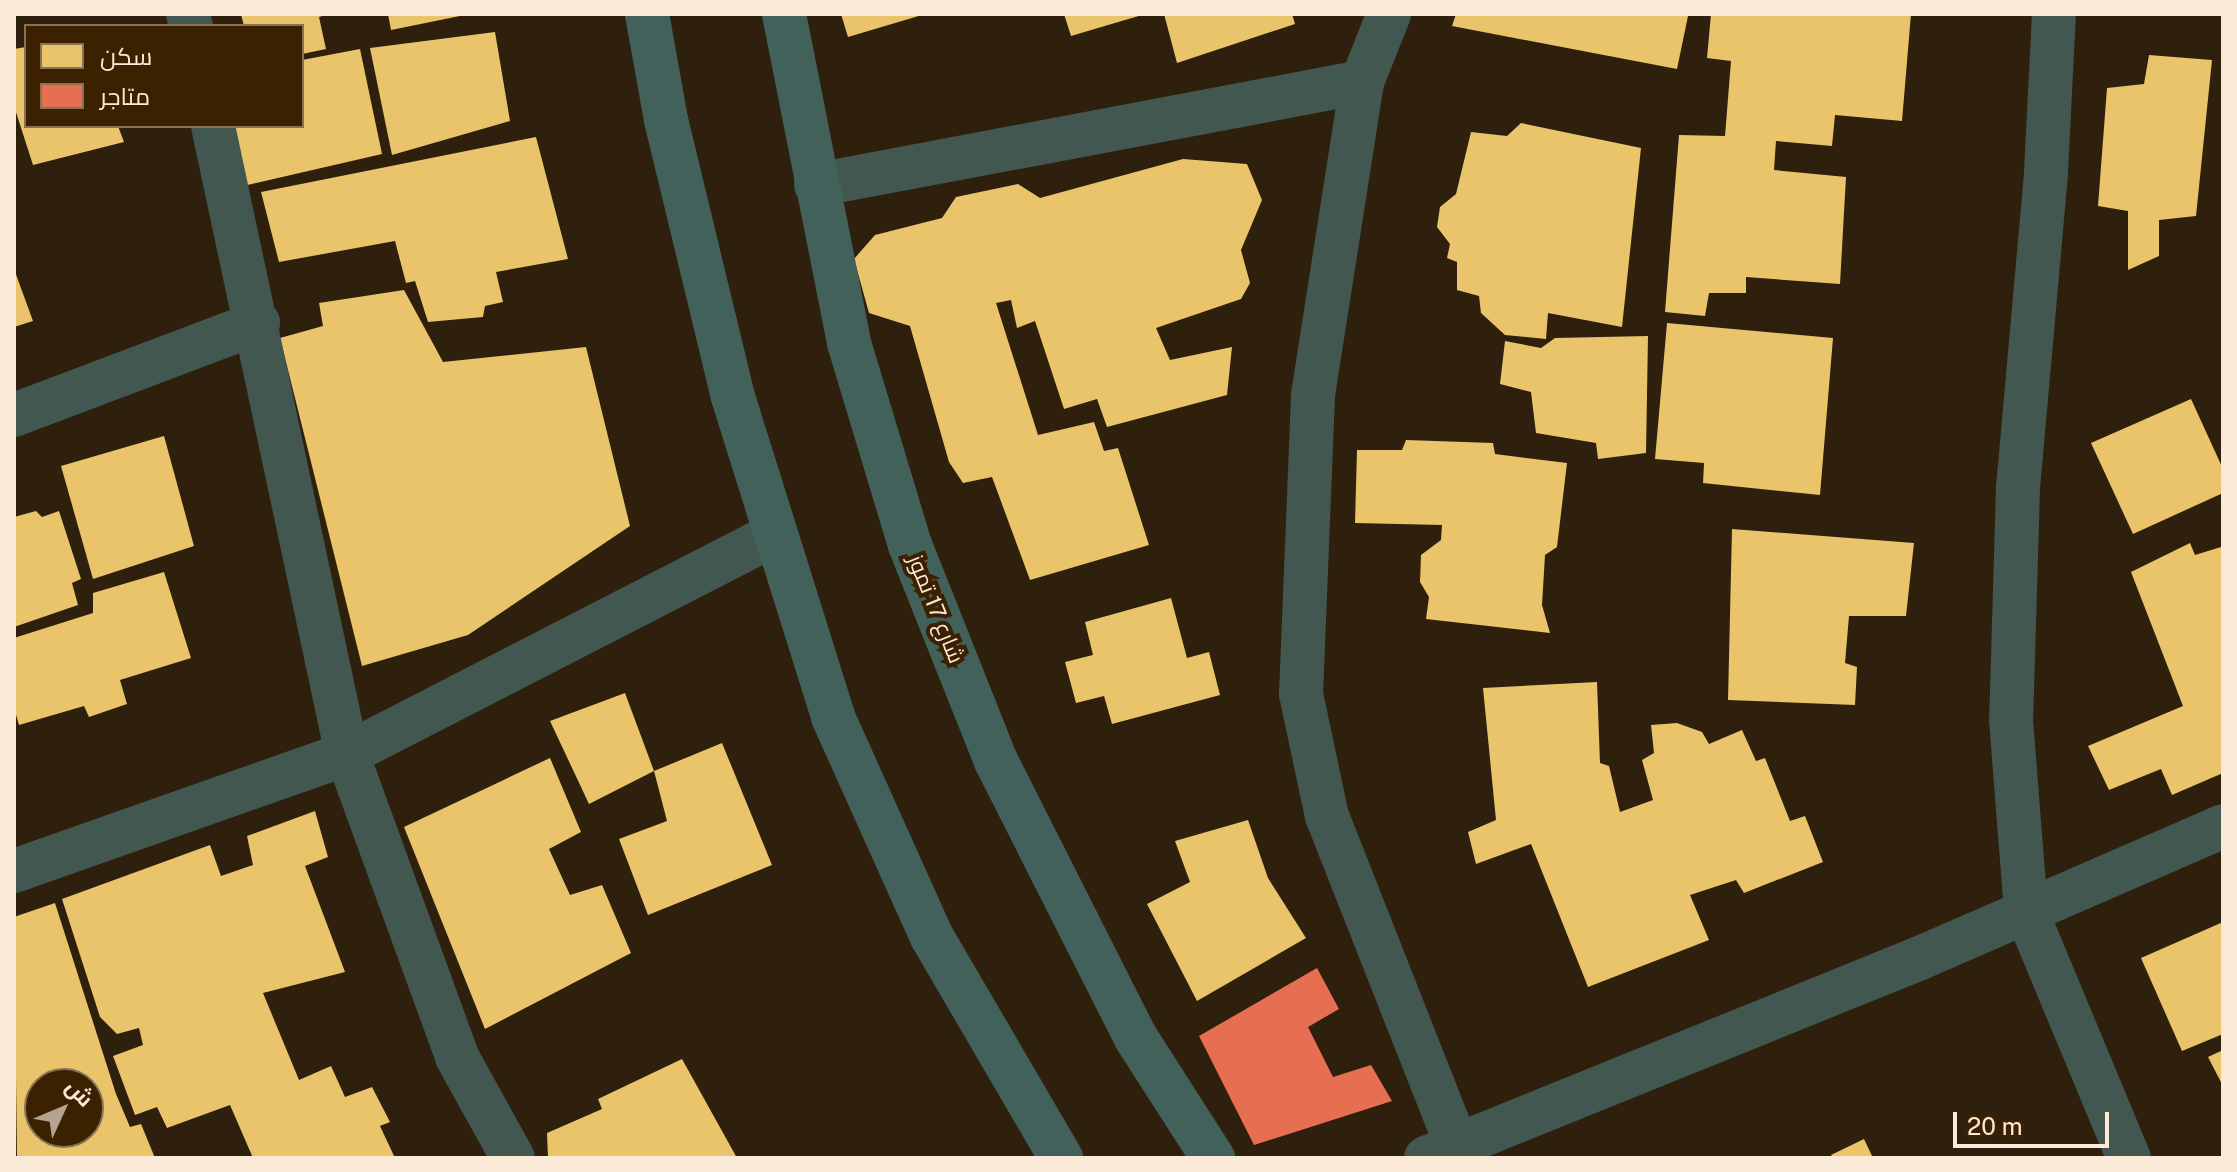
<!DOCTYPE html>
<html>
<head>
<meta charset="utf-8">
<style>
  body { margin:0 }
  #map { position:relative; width:2237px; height:1172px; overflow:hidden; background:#2f200d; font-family:"Public Sans",Cairo,sans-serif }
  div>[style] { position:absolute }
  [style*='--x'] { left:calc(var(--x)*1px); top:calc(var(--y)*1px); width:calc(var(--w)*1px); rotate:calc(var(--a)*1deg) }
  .homes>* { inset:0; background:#e9c46a }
  .shops>* { inset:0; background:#e76f51 }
  .minor>* { height:44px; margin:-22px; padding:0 22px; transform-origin:22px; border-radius:22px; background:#415750 }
  .major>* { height:44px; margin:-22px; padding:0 22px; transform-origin:22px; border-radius:22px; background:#43615b }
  span { translate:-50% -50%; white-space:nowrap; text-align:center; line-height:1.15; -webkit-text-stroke:8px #3c2100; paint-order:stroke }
  .street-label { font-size:22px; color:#fcead8 }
  .frame { position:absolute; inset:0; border:16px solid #fcead8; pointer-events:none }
  .legend { position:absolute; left:24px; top:24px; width:280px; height:104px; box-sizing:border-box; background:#3c2100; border:2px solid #897156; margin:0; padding:10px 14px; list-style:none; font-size:24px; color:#fcead8 }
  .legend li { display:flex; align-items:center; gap:16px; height:40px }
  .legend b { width:40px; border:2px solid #897156 }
  .north { position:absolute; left:24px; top:1068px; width:80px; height:80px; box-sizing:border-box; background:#3c2100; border:2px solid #897156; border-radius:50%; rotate:46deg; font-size:22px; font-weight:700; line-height:32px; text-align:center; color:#fcead8 }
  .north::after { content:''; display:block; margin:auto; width:28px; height:36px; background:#b4a391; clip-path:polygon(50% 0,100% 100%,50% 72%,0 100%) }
  .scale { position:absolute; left:1953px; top:1112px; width:156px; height:36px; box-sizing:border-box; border:4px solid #fcead8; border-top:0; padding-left:10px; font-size:24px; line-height:28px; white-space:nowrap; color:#fcead8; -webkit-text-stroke:6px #3c2100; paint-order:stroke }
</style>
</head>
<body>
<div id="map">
  <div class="homes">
    <div style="clip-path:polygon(241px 14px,329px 14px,319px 17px,326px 49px,302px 54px,302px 26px,244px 26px)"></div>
    <div style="clip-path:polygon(388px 14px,464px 14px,465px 15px,391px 30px)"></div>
    <div style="clip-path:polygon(841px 14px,922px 14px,922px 15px,848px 37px)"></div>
    <div style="clip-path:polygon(1064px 14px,1141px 14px,1142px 15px,1071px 36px)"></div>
    <div style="clip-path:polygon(1164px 14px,1292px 14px,1295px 24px,1177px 63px)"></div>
    <div style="clip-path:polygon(1456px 14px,1682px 14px,1688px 16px,1677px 69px,1452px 26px)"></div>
    <div style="clip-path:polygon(1711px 14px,1911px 14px,1902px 121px,1835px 115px,1832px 146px,1776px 141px,1774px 170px,1846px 177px,1840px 284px,1746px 277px,1746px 293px,1709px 293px,1705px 316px,1665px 312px,1679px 135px,1725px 136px,1731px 61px,1707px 58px)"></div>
    <div style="clip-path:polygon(495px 32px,510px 121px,392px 155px,370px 48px)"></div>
    <div style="clip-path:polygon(26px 47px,26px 126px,118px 126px,124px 142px,33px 165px,14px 106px,14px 49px)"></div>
    <div style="clip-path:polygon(360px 49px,382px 154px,243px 186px,229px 126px,302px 126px,302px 60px)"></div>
    <div style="clip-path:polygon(2149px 55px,2212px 60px,2196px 216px,2159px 220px,2159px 256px,2128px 270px,2128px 211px,2098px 206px,2107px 88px,2144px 84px)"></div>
    <div style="clip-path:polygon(1521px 123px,1641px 148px,1622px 327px,1548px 313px,1546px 339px,1505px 335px,1481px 313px,1479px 296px,1457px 290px,1457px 262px,1447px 258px,1450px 244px,1437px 227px,1440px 207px,1456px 194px,1471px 132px,1507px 136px)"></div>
    <div style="clip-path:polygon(536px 137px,568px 259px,496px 272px,503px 302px,485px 306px,483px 317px,428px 322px,415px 281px,406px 283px,395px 241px,279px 262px,261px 192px)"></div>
    <div style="clip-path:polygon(1183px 159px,1247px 164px,1262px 200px,1241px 250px,1250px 283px,1241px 299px,1156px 328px,1170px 360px,1232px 347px,1227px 395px,1107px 427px,1097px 399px,1064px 409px,1035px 321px,1017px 328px,1011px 300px,996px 303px,1038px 435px,1094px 422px,1104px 451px,1118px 448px,1149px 545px,1030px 580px,992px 477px,963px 483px,949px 462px,910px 326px,869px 313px,854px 259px,875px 235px,942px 218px,956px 197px,1018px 184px,1040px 198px)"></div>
    <div style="clip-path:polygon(14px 269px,33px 321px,14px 327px)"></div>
    <div style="clip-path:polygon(404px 290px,443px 362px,586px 347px,630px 526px,468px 635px,362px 666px,280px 338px,323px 326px,319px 303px)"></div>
    <div style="clip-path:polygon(1667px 323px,1833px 338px,1820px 495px,1703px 483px,1704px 463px,1655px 459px)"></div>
    <div style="clip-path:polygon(1648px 336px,1646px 453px,1598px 459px,1596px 443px,1536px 433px,1531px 392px,1500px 384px,1505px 341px,1541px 348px,1555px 338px)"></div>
    <div style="clip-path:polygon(2191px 399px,2223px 469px,2223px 493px,2133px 534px,2091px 443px)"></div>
    <div style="clip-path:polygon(164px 436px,194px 546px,93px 579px,61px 466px)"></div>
    <div style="clip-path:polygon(1406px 440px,1493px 443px,1495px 454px,1567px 463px,1557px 547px,1545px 555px,1542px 605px,1550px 633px,1426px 619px,1429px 597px,1420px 582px,1421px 555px,1441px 540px,1442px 525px,1355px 523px,1357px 450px,1402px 450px)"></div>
    <div style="clip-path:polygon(36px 511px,42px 517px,59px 511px,81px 579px,72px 583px,78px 605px,14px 627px,14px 517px)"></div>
    <div style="clip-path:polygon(1732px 529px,1914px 543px,1906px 616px,1849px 616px,1845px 663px,1857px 667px,1855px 705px,1728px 700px)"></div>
    <div style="clip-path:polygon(2190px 543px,2195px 555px,2221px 547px,2223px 551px,2223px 773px,2172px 795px,2161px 769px,2109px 790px,2088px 746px,2183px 706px,2131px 572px)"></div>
    <div style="clip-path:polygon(164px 572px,191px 658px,120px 680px,127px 704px,89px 717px,84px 706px,19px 725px,14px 708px,14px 638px,93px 613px,93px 593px)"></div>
    <div style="clip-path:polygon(1171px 598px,1187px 658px,1209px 652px,1220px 695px,1112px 724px,1104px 696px,1076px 703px,1065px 662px,1093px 655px,1085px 622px)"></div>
    <div style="clip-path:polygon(1597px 682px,1600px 763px,1609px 766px,1620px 812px,1653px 800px,1642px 760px,1654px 753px,1651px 725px,1677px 723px,1702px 732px,1709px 744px,1742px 730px,1756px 761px,1765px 758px,1790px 821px,1805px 816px,1823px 862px,1744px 893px,1736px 880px,1690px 895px,1709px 940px,1588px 987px,1531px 844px,1476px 864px,1468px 832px,1496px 820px,1483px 688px)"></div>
    <div style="clip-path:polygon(625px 693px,654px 771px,589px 804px,550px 721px)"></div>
    <div style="clip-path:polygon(722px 743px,772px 865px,648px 915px,619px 839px,667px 821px,654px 771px)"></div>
    <div style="clip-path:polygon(550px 758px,581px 832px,549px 849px,570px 895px,602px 885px,631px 953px,485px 1029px,404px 827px)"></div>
    <div style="clip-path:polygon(315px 811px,328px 857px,305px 866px,345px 972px,263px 993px,299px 1080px,331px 1066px,345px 1097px,372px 1087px,390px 1122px,380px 1126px,395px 1158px,253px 1158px,230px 1105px,167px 1128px,157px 1107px,135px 1115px,113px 1056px,143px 1045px,139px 1028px,117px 1034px,100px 1017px,62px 899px,210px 845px,221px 876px,253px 865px,247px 836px)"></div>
    <div style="clip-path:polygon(1248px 820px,1268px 878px,1306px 938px,1197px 1001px,1147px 904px,1190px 882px,1175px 841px)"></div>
    <div style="clip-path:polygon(evenodd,55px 903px,116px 1094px,130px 1127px,141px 1124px,155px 1158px,17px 1158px,14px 917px,55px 903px,40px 1084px,88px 1084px,88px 1132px,40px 1132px,40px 1084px)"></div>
    <div style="clip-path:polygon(2223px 922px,2223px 1034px,2182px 1051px,2141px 958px)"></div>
    <div style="clip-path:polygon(2223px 1050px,2223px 1086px,2208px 1057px)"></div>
    <div style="clip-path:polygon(682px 1059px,737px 1158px,548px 1158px,547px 1133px,602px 1109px,598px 1099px)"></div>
    <div style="clip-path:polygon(1864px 1139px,1873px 1158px,1833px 1158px,1831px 1155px)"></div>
  </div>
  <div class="shops">
    <div style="clip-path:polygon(1317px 968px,1339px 1009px,1308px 1027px,1333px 1077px,1371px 1065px,1392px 1101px,1254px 1145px,1199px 1036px)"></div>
  </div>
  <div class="minor">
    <div style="--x:188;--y:14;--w:12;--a:76"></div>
    <div style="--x:1389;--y:14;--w:73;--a:111.7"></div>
    <div style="--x:1362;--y:82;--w:318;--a:98.9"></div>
    <div style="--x:1313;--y:396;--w:298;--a:92.3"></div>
    <div style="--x:1301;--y:694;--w:125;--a:78"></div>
    <div style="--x:1327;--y:816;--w:368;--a:68.5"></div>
    <div style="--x:2054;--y:14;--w:160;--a:92.9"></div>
    <div style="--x:2046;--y:174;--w:315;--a:95.1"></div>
    <div style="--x:2018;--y:488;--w:232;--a:91.7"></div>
    <div style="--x:2011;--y:720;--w:192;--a:85.5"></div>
    <div style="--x:2026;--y:911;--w:268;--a:67.4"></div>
    <div style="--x:213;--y:126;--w:642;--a:77.96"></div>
    <div style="--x:347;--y:754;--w:322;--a:70"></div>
    <div style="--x:457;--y:1057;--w:115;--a:61"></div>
    <div style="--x:816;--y:185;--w:556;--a:-10.68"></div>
    <div style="--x:14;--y:415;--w:261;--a:-20.7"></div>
    <div style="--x:14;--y:871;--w:353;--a:-19.4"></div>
    <div style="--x:347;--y:754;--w:479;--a:-27.2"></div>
    <div style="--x:1426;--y:1158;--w:533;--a:-22.04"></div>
    <div style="--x:1920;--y:958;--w:331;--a:-23.5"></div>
  </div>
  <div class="major">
    <div style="--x:647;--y:14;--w:108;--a:79.8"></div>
    <div style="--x:666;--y:120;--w:285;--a:76.4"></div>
    <div style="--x:733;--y:397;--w:335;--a:72.6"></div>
    <div style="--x:833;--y:717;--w:241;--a:65.8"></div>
    <div style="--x:932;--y:937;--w:256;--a:59.7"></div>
    <div style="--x:784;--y:14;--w:335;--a:78.8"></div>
    <div style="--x:849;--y:343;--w:211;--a:73.2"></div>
    <div style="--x:910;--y:545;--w:232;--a:68.3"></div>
    <div style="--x:996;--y:761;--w:310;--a:63.2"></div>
    <div style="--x:1136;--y:1038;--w:143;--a:57.3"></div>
  </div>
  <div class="street-label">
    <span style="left:936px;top:609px;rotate:68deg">شارع 17 تموز</span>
  </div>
  <div class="frame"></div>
  <ul class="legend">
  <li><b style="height:22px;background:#e9c46a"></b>سكن</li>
  <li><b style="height:22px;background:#e76f51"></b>متاجر</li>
  </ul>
  <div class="north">ش</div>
  <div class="scale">20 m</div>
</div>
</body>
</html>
